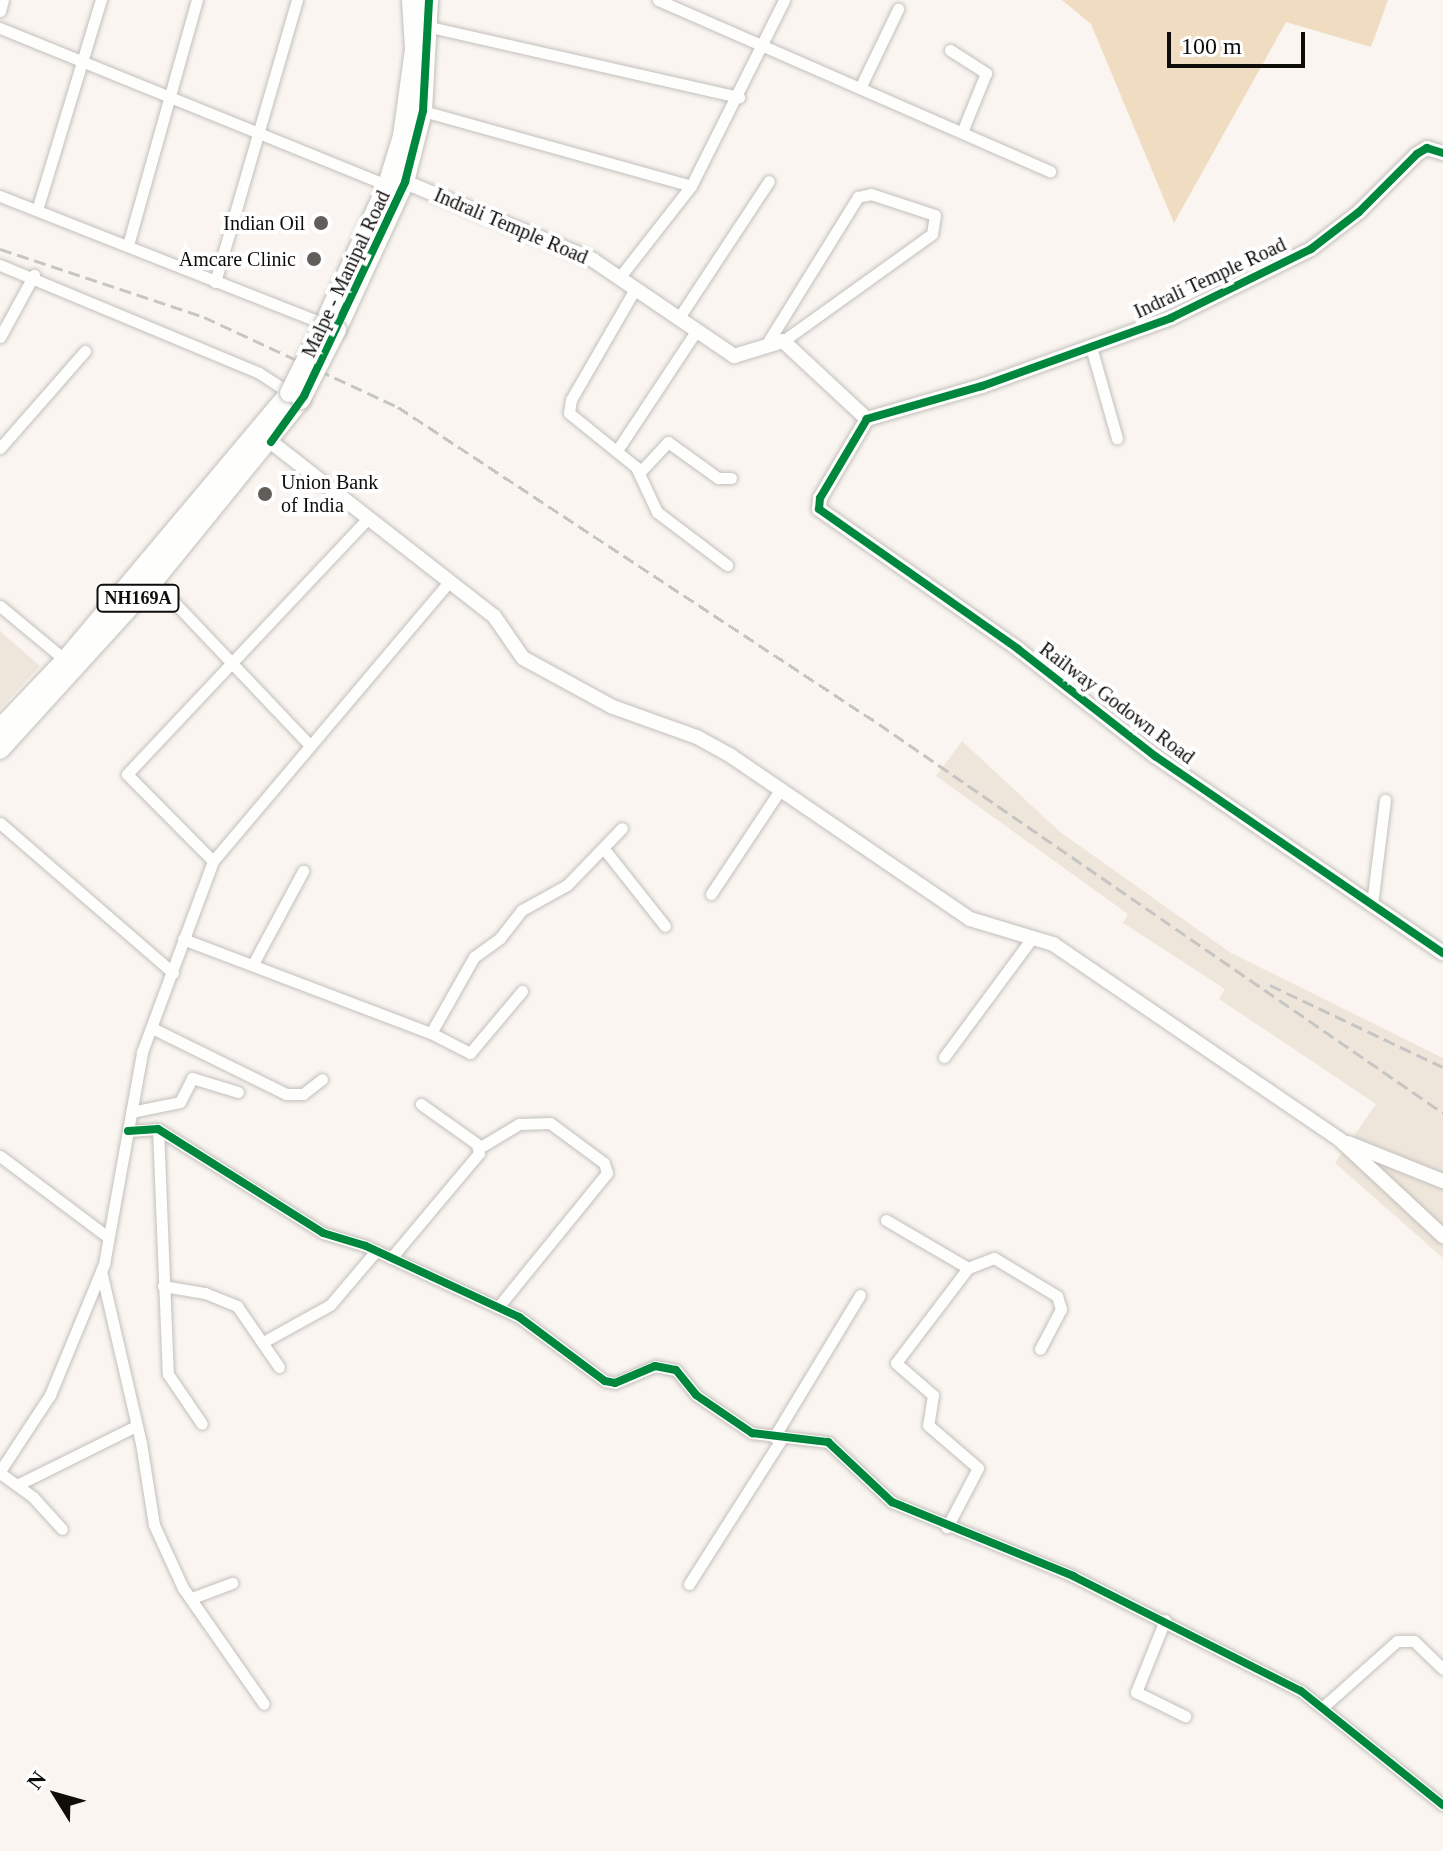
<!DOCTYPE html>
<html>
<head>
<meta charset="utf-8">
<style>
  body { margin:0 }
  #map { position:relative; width:1443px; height:1851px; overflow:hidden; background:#faf5f0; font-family:Georgia,serif }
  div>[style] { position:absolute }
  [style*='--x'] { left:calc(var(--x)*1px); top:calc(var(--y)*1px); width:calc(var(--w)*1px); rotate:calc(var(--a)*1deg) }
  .built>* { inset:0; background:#efe6db }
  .green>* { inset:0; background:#f0dcc0 }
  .roads { filter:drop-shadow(0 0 2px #c3c0bc) drop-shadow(0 0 2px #c3c0bc) }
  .minor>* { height:11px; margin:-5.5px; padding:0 5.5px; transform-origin:5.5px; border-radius:5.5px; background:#fefefd }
  .tertiary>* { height:14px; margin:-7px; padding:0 7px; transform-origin:7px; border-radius:7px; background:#fefefd }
  .trunk>* { height:18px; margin:-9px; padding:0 9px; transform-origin:9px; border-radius:9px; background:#fefefd }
  .rail>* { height:3px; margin-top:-1.5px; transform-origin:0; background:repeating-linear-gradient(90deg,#c5c5c3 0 12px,transparent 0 18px) }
  .bridges { filter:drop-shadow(0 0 2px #c3c0bc) drop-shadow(0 0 2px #c3c0bc) }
  .trunk-bridge>* { height:18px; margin:-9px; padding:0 9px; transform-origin:9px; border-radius:9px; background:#fefefd }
  .cycleway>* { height:8px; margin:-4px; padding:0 4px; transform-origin:4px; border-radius:4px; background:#00873e }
  .dots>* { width:22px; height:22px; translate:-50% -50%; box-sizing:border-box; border:4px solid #fff; border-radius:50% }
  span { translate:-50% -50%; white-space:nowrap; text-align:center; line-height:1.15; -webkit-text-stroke:8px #fff; paint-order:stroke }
  .shield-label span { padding:2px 6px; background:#fff; border:2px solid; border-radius:6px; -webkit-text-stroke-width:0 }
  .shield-label { font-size:18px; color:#0f0d0a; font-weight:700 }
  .poi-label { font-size:20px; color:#0f0d0a }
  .right { translate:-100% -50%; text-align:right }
  .left { translate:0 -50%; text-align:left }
  .street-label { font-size:20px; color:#0f0d0a }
  .north { position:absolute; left:16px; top:1755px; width:80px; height:80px; -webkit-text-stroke:6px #fff; paint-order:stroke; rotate:307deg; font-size:22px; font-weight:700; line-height:32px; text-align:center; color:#0f0d0a }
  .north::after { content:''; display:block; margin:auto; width:28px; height:36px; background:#0f0d0a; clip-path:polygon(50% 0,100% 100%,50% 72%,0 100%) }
  .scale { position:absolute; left:1167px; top:32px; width:138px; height:36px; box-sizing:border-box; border:4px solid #0f0d0a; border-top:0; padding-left:10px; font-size:24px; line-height:28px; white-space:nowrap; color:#0f0d0a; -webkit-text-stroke:6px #fff; paint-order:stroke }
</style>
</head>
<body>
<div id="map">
  <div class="built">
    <div style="clip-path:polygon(0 631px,40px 666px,0 709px)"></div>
    <div style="clip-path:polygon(962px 741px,1060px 832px,1231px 953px,1443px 1058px,1443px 1258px,1335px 1163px,1376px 1104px,1219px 999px,1225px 989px,1123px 923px,1128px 914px,936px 776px)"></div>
  </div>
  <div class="green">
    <div style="clip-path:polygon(1062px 0,1388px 0,1371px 47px,1286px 22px,1174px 223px,1091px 24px)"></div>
  </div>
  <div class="roads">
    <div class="minor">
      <div style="--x:658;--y:0;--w:428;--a:23.6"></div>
      <div style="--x:0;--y:11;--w:11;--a:-75"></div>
      <div style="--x:430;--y:27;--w:317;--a:12.8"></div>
      <div style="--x:0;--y:28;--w:418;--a:22.1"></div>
      <div style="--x:950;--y:50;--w:43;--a:32.6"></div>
      <div style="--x:986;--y:73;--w:64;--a:112.1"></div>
      <div style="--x:860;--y:88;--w:88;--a:-64.3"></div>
      <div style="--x:423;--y:111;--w:278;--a:15.6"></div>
      <div style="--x:0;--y:196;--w:352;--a:21.5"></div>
      <div style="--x:37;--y:210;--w:220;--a:-73.1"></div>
      <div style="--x:128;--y:245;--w:255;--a:-74.3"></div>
      <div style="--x:0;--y:265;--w:281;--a:22.6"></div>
      <div style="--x:259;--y:373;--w:38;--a:33"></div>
      <div style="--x:619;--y:278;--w:117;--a:-52"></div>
      <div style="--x:691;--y:186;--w:208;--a:-63.4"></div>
      <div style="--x:215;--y:282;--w:294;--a:-73.8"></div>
      <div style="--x:635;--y:289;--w:128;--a:120"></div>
      <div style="--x:571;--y:400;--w:13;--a:99"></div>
      <div style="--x:569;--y:413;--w:86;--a:38.9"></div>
      <div style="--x:636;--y:467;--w:50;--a:65"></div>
      <div style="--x:657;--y:512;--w:88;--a:37.1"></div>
      <div style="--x:678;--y:319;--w:165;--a:-56.6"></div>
      <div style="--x:0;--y:337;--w:71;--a:-61.3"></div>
      <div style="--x:768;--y:342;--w:171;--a:-58.2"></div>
      <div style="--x:858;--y:197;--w:13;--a:-13"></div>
      <div style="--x:871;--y:194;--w:67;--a:18.2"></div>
      <div style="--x:935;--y:215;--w:19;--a:99"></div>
      <div style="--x:932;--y:234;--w:183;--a:144.3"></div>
      <div style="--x:1091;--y:347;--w:95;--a:74.1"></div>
      <div style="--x:0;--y:448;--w:129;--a:-48.8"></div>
      <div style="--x:618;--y:449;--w:141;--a:-56.5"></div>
      <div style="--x:640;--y:472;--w:41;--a:-47"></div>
      <div style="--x:668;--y:442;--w:62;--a:35.8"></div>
      <div style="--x:718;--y:478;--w:13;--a:0"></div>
      <div style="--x:154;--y:581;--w:224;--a:46.5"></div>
      <div style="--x:0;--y:606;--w:85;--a:39.7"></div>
      <div style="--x:0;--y:823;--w:229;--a:40.9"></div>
      <div style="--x:604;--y:849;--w:98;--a:51.6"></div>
      <div style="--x:213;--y:861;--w:122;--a:-134.7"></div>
      <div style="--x:127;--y:774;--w:352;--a:-46.7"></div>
      <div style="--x:711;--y:894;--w:125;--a:-56.4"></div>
      <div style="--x:1372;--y:904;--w:105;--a:-82.9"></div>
      <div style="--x:183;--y:939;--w:265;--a:20.8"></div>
      <div style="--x:431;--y:1033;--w:44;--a:27.1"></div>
      <div style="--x:470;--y:1053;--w:81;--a:-50"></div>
      <div style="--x:253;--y:964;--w:106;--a:-61.7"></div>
      <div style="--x:152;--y:1028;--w:149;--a:26.2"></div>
      <div style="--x:286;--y:1094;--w:17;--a:0"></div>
      <div style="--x:303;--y:1094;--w:24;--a:-38"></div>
      <div style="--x:431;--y:1033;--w:87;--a:-60.5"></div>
      <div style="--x:474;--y:957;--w:32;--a:-36"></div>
      <div style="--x:500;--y:938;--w:36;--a:-52"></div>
      <div style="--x:522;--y:910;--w:51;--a:-29.1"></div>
      <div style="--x:567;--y:885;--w:79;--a:-46"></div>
      <div style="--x:944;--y:1057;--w:148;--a:-53.5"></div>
      <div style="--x:131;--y:1112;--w:50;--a:-11.5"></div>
      <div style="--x:180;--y:1102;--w:27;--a:-63"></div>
      <div style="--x:192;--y:1078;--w:48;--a:16.9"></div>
      <div style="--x:158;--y:1129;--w:245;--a:87.7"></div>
      <div style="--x:168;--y:1374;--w:60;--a:55.8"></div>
      <div style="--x:128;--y:1131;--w:30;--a:-4"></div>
      <div style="--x:158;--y:1129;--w:195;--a:32.2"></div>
      <div style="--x:323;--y:1233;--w:45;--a:16.8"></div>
      <div style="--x:366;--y:1246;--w:169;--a:24.9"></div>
      <div style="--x:519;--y:1317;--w:107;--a:36.7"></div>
      <div style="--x:605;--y:1381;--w:10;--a:11"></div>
      <div style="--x:615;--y:1383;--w:43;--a:-23"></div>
      <div style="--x:655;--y:1366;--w:21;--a:11"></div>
      <div style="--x:676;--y:1370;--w:32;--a:51"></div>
      <div style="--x:696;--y:1395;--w:68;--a:34.2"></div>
      <div style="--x:752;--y:1433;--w:77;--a:6.8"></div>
      <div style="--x:828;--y:1442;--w:88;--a:43.2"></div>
      <div style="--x:892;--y:1502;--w:196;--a:22.2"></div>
      <div style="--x:1073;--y:1576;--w:255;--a:26.8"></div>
      <div style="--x:1301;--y:1691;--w:182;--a:38.8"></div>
      <div style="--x:479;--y:1148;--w:47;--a:-31"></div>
      <div style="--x:519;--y:1124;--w:31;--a:-2"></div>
      <div style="--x:550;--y:1123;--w:67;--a:36.5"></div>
      <div style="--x:604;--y:1163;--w:10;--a:73"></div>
      <div style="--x:607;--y:1173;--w:173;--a:129.1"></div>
      <div style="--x:0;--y:1156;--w:135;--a:36.9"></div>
      <div style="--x:886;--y:1220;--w:95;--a:30.3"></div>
      <div style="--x:968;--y:1268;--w:119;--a:127.2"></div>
      <div style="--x:896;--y:1363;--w:49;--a:40.9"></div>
      <div style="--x:933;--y:1395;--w:30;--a:99"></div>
      <div style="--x:928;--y:1425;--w:66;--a:40.7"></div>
      <div style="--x:978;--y:1468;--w:67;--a:117.7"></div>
      <div style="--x:391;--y:1258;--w:137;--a:-50"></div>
      <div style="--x:479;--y:1153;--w:9;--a:-103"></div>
      <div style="--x:477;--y:1144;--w:69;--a:-144.5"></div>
      <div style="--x:968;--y:1268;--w:28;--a:-21"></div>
      <div style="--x:994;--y:1258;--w:74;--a:31.1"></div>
      <div style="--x:1057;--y:1296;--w:14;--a:73"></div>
      <div style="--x:1061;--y:1309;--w:45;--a:117.7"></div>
      <div style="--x:101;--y:1271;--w:177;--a:76.9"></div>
      <div style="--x:141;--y:1443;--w:83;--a:81"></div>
      <div style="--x:154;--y:1525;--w:69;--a:65.3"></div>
      <div style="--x:183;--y:1588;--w:141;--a:55.1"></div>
      <div style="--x:163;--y:1286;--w:43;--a:9.5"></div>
      <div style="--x:205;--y:1293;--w:35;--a:22"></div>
      <div style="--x:237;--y:1306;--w:74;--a:55.5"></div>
      <div style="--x:265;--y:1341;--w:74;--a:-29"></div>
      <div style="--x:330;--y:1305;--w:71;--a:-49.6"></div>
      <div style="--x:774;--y:1437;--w:166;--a:-58.8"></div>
      <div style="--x:0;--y:1471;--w:91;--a:-56.7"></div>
      <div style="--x:50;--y:1395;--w:142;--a:-67.6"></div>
      <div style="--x:104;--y:1264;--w:215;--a:-79.8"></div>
      <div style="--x:142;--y:1052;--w:204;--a:-69.6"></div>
      <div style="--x:213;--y:861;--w:367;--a:-49.8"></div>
      <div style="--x:0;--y:1473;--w:41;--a:36"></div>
      <div style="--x:33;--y:1497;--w:43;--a:47.8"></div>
      <div style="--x:17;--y:1485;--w:133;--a:-26.4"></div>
      <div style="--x:689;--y:1584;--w:173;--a:-57.5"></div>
      <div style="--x:192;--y:1598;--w:43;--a:-20.6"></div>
      <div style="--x:1165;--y:1620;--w:78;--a:111.9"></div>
      <div style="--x:1136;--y:1692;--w:55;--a:26.1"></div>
      <div style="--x:1323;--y:1707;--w:99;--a:-41.7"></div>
      <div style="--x:1397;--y:1641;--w:17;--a:0"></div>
      <div style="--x:1414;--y:1641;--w:40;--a:44"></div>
    </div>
    <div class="tertiary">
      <div style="--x:1443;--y:153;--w:17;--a:-163"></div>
      <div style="--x:1427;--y:148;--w:12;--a:149"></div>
      <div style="--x:1417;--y:154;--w:82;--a:135"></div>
      <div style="--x:1359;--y:212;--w:61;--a:142.4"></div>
      <div style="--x:1311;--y:249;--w:156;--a:153.8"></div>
      <div style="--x:1171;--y:318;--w:201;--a:160.2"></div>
      <div style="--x:982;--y:386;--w:120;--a:164"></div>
      <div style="--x:867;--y:419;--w:92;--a:120.7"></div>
      <div style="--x:820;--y:498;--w:11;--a:95"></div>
      <div style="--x:819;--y:509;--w:243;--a:35.1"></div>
      <div style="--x:1018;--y:649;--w:174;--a:38"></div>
      <div style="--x:1155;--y:756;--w:349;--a:34.4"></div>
      <div style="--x:405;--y:182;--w:204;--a:22.5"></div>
      <div style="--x:593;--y:260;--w:171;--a:34.2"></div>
      <div style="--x:734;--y:356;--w:51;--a:-17"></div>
      <div style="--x:783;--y:341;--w:115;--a:42.9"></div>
      <div style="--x:271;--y:442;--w:283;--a:38"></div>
      <div style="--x:494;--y:616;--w:51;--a:55.4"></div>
      <div style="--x:523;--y:658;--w:102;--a:28.6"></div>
      <div style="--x:613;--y:707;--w:89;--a:19.7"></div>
      <div style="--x:697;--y:737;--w:39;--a:29"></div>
      <div style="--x:731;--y:756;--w:289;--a:34.3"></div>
      <div style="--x:970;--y:919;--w:87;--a:16.8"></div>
      <div style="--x:1053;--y:944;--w:348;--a:34.3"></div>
      <div style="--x:1340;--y:1140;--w:141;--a:43"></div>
      <div style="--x:1348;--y:1143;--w:102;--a:21.8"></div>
    </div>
    <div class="trunk">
      <div style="--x:324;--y:323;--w:152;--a:-65.5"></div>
      <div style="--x:387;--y:185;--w:51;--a:-73"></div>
      <div style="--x:402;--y:136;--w:87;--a:-82.1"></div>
      <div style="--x:414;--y:50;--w:50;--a:-93.4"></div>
      <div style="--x:337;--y:330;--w:163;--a:-65.3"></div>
      <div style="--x:405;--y:182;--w:73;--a:-75.8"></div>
      <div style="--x:423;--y:111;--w:111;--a:-86.9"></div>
      <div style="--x:0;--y:728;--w:94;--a:-46.3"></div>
      <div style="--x:65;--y:660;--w:349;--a:-50"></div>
      <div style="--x:0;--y:750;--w:229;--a:-47.7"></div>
      <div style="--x:154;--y:581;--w:233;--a:-50.9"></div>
    </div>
  </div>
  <div class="rail">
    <div style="--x:0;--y:249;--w:215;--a:18.4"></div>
    <div style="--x:204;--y:317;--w:214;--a:24.9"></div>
    <div style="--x:398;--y:407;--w:576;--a:33.39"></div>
    <div style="--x:879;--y:724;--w:685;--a:34.59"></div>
    <div style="--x:1270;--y:985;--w:191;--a:25.4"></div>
  </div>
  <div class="bridges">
    <div class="trunk-bridge">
      <div style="--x:289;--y:393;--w:78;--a:-63.4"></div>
      <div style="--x:301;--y:400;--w:79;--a:-62.8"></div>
    </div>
  </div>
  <div class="cycleway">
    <div style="--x:1443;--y:153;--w:17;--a:-163"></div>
    <div style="--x:1427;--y:148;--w:12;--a:149"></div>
    <div style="--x:1417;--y:154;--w:82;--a:135"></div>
    <div style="--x:1359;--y:212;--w:61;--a:142.4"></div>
    <div style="--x:1311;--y:249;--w:156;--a:153.8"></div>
    <div style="--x:1171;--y:318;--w:201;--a:160.2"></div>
    <div style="--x:982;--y:386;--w:120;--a:164"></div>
    <div style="--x:867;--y:419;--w:92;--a:120.7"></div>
    <div style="--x:820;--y:498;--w:11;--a:95"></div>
    <div style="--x:819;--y:509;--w:243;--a:35.1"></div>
    <div style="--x:1018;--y:649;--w:174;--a:38"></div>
    <div style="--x:1155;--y:756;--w:349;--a:34.4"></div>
    <div style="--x:271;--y:442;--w:57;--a:-54.3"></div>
    <div style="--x:304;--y:396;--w:237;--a:-64.7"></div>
    <div style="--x:405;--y:182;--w:73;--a:-75.8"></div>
    <div style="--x:423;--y:111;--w:111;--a:-86.9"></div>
    <div style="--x:128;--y:1131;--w:30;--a:-4"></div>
    <div style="--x:158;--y:1129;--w:195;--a:32.2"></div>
    <div style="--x:323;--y:1233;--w:45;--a:16.8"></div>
    <div style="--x:366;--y:1246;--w:169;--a:24.9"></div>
    <div style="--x:519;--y:1317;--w:107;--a:36.7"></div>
    <div style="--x:605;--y:1381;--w:10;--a:11"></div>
    <div style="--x:615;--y:1383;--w:43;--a:-23"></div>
    <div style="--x:655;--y:1366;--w:21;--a:11"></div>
    <div style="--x:676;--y:1370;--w:32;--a:51"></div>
    <div style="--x:696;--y:1395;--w:68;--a:34.2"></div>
    <div style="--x:752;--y:1433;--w:77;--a:6.8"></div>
    <div style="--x:828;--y:1442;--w:88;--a:43.2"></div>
    <div style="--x:892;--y:1502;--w:196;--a:22.2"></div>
    <div style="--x:1073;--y:1576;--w:255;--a:26.8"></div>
    <div style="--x:1301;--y:1691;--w:182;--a:38.8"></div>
  </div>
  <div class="dots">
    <div style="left:321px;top:223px;background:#615e5a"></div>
    <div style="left:314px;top:259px;background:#615e5a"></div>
    <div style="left:265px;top:494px;background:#615e5a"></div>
  </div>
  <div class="shield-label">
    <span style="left:138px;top:598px">NH169A</span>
  </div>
  <div class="poi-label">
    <span class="right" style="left:305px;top:223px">Indian Oil</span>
    <span class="right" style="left:296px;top:259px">Amcare Clinic</span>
    <span class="left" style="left:281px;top:494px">Union Bank<br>of India</span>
  </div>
  <div class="street-label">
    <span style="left:511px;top:226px;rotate:23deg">Indrali Temple Road</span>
    <span style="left:346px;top:274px;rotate:-65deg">Malpe - Manipal Road</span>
    <span style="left:1210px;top:278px;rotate:-25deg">Indrali Temple Road</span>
    <span style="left:1117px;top:703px;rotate:37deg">Railway Godown Road</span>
  </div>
  <div class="north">N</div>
  <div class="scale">100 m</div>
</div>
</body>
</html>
